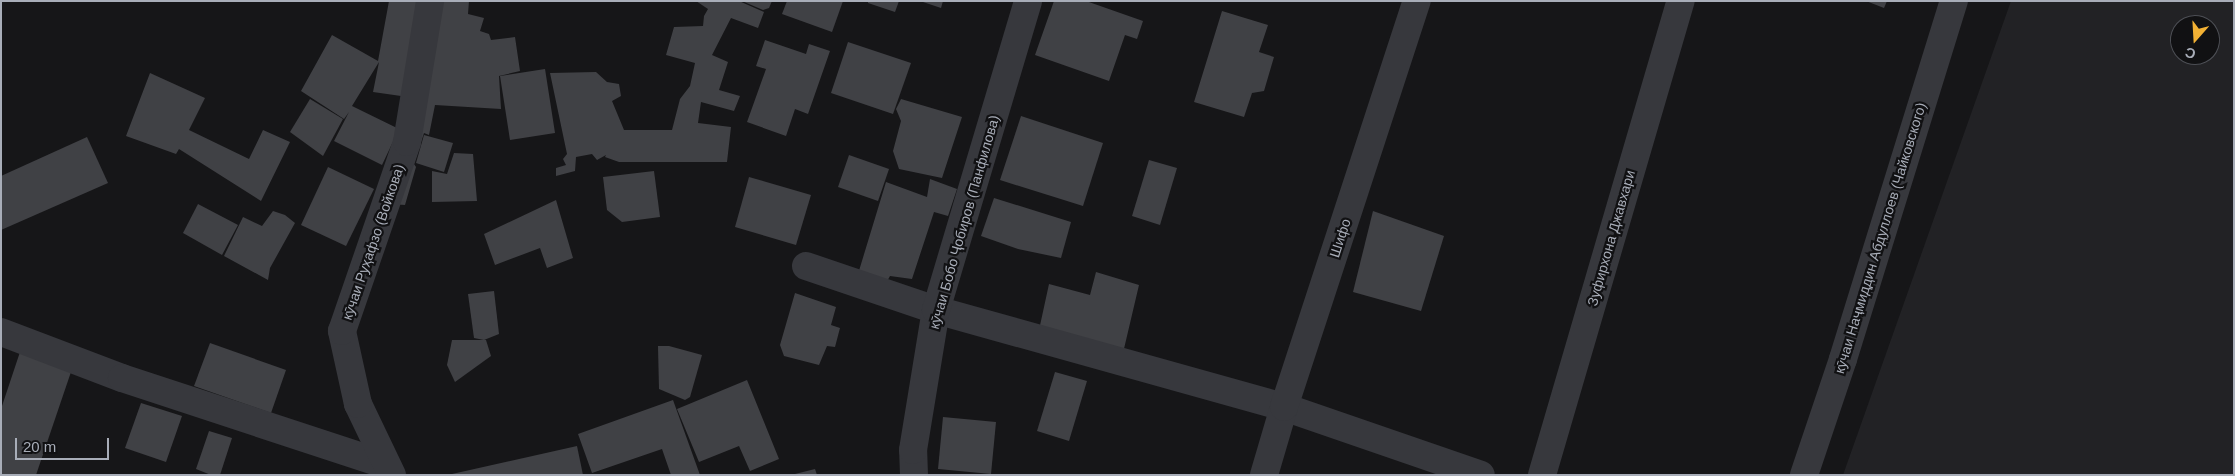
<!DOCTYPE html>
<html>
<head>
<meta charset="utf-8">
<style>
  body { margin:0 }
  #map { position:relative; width:2235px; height:476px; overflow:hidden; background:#161618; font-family:Arial,sans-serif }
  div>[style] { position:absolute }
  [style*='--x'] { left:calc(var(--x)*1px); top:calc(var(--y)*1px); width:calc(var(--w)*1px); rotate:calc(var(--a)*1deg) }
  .built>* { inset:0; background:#222225 }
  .building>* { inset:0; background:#404145 }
  .minor>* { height:28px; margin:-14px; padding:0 14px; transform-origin:14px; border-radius:14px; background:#37383d }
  span { translate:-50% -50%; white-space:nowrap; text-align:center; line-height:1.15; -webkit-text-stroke:4.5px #111113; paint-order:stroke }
  .street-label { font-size:14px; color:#a8adb8 }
  .frame { position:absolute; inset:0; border:2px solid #a8adb8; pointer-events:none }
  .north { position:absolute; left:2170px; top:15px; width:50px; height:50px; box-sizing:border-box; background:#111113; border:1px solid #4d4f55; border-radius:50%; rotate:199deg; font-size:14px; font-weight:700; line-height:20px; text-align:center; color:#a8adb8 }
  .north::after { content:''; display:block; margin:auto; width:18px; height:22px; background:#f2b134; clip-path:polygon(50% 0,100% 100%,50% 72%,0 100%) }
  .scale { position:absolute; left:15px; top:438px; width:94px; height:22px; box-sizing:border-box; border:2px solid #a8adb8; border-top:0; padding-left:6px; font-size:15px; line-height:18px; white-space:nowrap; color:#a8adb8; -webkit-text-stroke:4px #111113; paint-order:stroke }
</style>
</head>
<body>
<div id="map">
  <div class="built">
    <div style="clip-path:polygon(evenodd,2011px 1px,2234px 1px,2234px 475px,1843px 475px,2011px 1px,2180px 25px,2210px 25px,2210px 55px,2180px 55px,2180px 25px)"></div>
  </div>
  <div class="building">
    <div style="clip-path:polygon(389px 1px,422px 1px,408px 97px,373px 92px,379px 62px,352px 106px,399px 129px,382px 165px,334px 141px,349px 112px,344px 119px,301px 91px,332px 35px,378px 61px)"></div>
    <div style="clip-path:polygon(435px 1px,469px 1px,468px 14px,484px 18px,480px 31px,489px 34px,491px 40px,515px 37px,520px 71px,499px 76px,501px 109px,435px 105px,429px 135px,424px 133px,414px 164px,416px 167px,405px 205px,391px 204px)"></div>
    <div style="clip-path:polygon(696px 1px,739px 1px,764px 12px,758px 28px,731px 18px,712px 55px,728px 62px,719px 90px,740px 96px,734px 111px,701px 102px,698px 123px,731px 127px,727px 162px,619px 162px,605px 157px,606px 155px,597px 160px,592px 154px,576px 157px,575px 171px,556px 176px,556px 168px,566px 165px,563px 159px,567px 154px,550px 73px,596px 72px,607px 82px,619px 84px,621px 96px,612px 101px,624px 130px,672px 130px,680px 99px,690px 86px,695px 63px,666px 55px,674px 27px,703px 26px,704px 16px,708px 9px)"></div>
    <div style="clip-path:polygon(742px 1px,772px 1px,769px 8px,763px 10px)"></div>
    <div style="clip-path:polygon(787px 1px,843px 1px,832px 32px,782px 14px)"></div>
    <div style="clip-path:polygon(868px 1px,899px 1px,895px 12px,868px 3px)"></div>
    <div style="clip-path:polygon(920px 1px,943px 1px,941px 8px)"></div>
    <div style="clip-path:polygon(1054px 1px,1086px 1px,1143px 21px,1137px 39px,1125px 35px,1109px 81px,1035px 55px)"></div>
    <div style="clip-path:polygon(1866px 1px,1887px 1px,1884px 8px)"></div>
    <div style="clip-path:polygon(1222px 11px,1268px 25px,1259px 52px,1274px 57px,1264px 91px,1252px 93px,1244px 117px,1194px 102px)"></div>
    <div style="clip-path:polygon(765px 40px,806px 54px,809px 44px,830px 51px,808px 114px,795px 109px,786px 136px,747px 122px,766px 69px,756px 66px)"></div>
    <div style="clip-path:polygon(848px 42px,911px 63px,893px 114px,831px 93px)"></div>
    <div style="clip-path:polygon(545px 69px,555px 133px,510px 140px,500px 76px)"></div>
    <div style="clip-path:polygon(150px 73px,205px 98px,189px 130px,249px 159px,263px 130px,290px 142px,261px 201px,179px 149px,176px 154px,126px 136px)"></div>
    <div style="clip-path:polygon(310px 99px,343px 119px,323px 156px,290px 132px)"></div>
    <div style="clip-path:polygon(901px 99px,962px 117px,942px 178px,899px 169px,893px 151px,901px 121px,896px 109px)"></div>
    <div style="clip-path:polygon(1021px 116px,1103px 143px,1083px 206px,1000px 180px)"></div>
    <div style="clip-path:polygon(424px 135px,453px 143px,444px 172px,416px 163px)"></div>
    <div style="clip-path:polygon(87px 137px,108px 183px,1px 230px,1px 176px)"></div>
    <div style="clip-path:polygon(454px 153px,473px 154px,477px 201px,432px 202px,432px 171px,447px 174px)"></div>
    <div style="clip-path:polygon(849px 155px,889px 169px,878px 201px,838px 187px)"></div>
    <div style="clip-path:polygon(1149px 160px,1177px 168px,1160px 225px,1132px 216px)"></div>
    <div style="clip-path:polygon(328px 167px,374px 189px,346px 246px,301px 225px)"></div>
    <div style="clip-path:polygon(654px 171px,660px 217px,622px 222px,607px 210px,603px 177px)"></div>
    <div style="clip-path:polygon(749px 177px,811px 195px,796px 245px,735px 227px)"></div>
    <div style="clip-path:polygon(930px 179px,957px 189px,948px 216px,934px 212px,912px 279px,890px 276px,885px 285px,858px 274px,886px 182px,927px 197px)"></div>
    <div style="clip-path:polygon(994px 198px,1071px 222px,1061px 258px,1018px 249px,981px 236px)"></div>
    <div style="clip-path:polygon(556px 200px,573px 258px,547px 268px,540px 248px,495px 265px,484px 234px)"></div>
    <div style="clip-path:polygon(198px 204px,238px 225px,222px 255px,183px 233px)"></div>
    <div style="clip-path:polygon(273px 211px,285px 215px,295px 223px,270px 268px,268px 280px,224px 256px,243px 217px,262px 226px)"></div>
    <div style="clip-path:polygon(1373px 211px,1444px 236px,1421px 311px,1353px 292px)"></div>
    <div style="clip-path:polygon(1096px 272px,1139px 285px,1123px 353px,1039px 330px,1049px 284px,1090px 295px)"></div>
    <div style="clip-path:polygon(494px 291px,499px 334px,484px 340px,474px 338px,468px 294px)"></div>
    <div style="clip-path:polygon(795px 293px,836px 307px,831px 325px,840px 328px,835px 347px,827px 346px,819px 365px,784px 356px,780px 345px)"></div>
    <div style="clip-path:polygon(452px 340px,486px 340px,491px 356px,455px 382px,447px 365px)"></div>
    <div style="clip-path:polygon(210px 343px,286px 370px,271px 413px,194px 386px)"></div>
    <div style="clip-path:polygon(658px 346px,669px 346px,702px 355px,690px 397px,685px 400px,659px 389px)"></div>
    <div style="clip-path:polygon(21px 349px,73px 366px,36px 475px,1px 475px,1px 409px)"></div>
    <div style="clip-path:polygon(1055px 372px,1087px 381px,1069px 441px,1037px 431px)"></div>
    <div style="clip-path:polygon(747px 380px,779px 459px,750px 471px,739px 446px,699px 462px,677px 409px)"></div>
    <div style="clip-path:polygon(673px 400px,700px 475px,671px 475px,662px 449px,592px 473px,578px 434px)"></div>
    <div style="clip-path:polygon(141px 403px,182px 416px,166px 462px,125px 448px)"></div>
    <div style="clip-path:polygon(943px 417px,996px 422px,991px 474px,938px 469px)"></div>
    <div style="clip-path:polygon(209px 431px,232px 438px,220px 475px,211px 475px,196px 469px)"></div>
    <div style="clip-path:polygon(577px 446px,583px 475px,452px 475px,452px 474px)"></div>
    <div style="clip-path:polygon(815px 469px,817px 475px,796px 475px,795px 474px)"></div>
  </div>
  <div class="minor">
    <div style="--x:806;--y:266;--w:137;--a:18.7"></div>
    <div style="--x:936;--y:310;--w:361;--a:15.6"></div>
    <div style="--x:1284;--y:407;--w:208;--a:19"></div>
    <div style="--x:1;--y:332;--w:129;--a:20.8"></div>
    <div style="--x:122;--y:378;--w:278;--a:18.2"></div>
    <div style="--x:392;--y:475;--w:79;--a:-115.6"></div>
    <div style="--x:358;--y:404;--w:75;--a:-102.4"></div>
    <div style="--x:342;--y:331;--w:200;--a:-71"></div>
    <div style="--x:407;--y:142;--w:143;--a:-80.7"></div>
    <div style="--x:914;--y:475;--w:25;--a:-92"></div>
    <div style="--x:913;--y:450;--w:142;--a:-80.7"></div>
    <div style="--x:936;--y:310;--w:322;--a:-73.4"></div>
    <div style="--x:1264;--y:475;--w:71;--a:-73.6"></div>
    <div style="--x:1284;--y:407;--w:427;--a:-71.9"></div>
    <div style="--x:1542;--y:475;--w:494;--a:-73.7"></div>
    <div style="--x:1804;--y:475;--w:122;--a:-71.4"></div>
    <div style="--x:1843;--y:359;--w:375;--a:-72.8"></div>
  </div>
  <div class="street-label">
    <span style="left:964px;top:222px;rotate:-74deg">кӯчаи Бобо Ҷобиров (Панфилова)</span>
    <span style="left:1340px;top:238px;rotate:-72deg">Шифо</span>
    <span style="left:1611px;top:238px;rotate:-74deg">Зуфирхона Джавхари</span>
    <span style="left:1880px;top:238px;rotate:-73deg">кӯчаи Наҷмиддин Абдуллоев (Чайковского)</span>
    <span style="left:373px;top:242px;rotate:-71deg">кӯчаи Руҳафзо (Войкова)</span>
  </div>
  <div class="frame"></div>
  <div class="north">С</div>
  <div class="scale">20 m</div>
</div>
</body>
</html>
